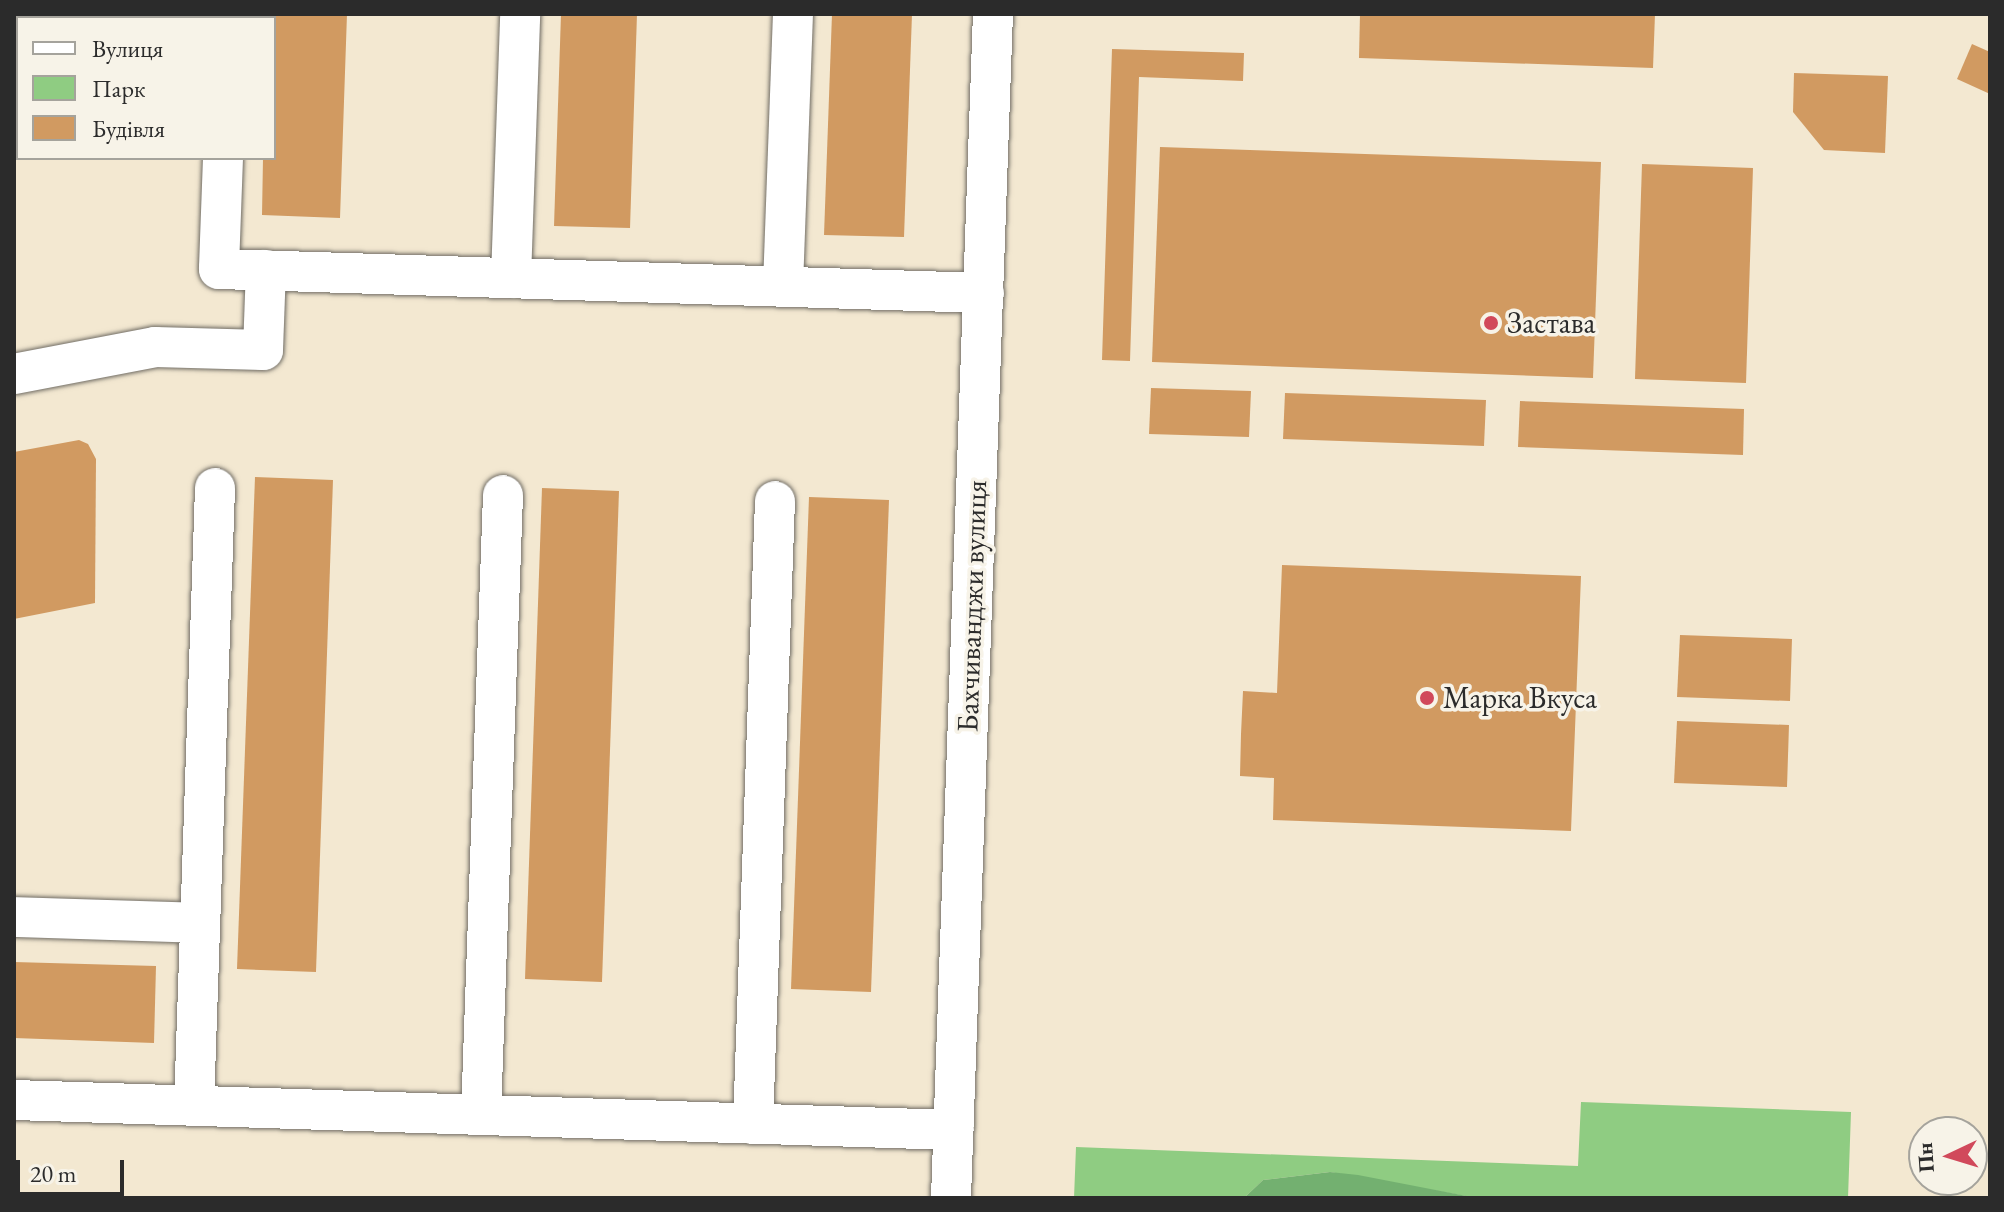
<!DOCTYPE html>
<html>
<head>
<meta charset="utf-8">
<style>
  body { margin:0 }
  #map { position:relative; width:2004px; height:1212px; overflow:hidden; background:#f3e8d1; font-family:"EB Garamond",serif }
  div>[style] { position:absolute }
  [style*='--x'] { left:calc(var(--x)*1px); top:calc(var(--y)*1px); width:calc(var(--w)*1px); rotate:calc(var(--a)*1deg) }
  .green>* { inset:0; background:#8fcc82 }
  .forest>* { inset:0; background:#73b070 }
  .building>* { inset:0; background:#d19a61 }
  .roads { filter:drop-shadow(0 0 2px #716d65) drop-shadow(0 0 2px #716d65) }
  .minor>* { height:40px; margin:-20px; padding:0 20px; transform-origin:20px; border-radius:20px; background:#fff }
  .dots>* { width:22px; height:22px; translate:-50% -50%; box-sizing:border-box; border:4px solid #f7f3e8; border-radius:50% }
  span { translate:-50% -50%; white-space:nowrap; text-align:center; line-height:1.15; -webkit-text-stroke:7px #f7f3e8; paint-order:stroke }
  .poi-label { font-size:30px; color:#2b2b2b }
  .left { translate:0 -50%; text-align:left }
  .street-label { font-size:30px; color:#2b2b2b }
  .frame { position:absolute; inset:0; border:16px solid #2b2b2b; pointer-events:none }
  .legend { position:absolute; left:16px; top:16px; width:260px; height:144px; box-sizing:border-box; background:#f7f3e8; border:2px solid #a5a39c; margin:0; padding:10px 14px; list-style:none; font-size:24px; color:#2b2b2b }
  .legend li { display:flex; align-items:center; gap:16px; height:40px }
  .legend b { width:40px; border:2px solid #a5a39c }
  .north { position:absolute; left:1908px; top:1116px; width:80px; height:80px; box-sizing:border-box; background:#f7f3e8; border:2px solid #a5a39c; border-radius:50%; rotate:266deg; font-size:22px; font-weight:700; line-height:32px; text-align:center; color:#2b2b2b }
  .north::after { content:''; display:block; margin:auto; width:28px; height:36px; background:#d1495b; clip-path:polygon(50% 0,100% 100%,50% 72%,0 100%) }
  .scale { position:absolute; left:16px; top:1160px; width:108px; height:36px; box-sizing:border-box; border:4px solid #2b2b2b; border-top:0; padding-left:10px; font-size:24px; line-height:28px; white-space:nowrap; color:#2b2b2b; -webkit-text-stroke:6px #f7f3e8; paint-order:stroke }
</style>
</head>
<body>
<div id="map">
  <div class="green">
    <div style="clip-path:polygon(1581px 1102px,1851px 1112px,1848px 1198px,1477px 1198px,1330px 1172px,1263px 1180px,1244px 1198px,1074px 1198px,1076px 1147px,1578px 1166px)"></div>
  </div>
  <div class="forest">
    <div style="clip-path:polygon(1330px 1172px,1358px 1175px,1477px 1198px,1244px 1198px,1263px 1180px)"></div>
  </div>
  <div class="building">
    <div style="clip-path:polygon(14px 14px,60px 14px,18px 18px,14px 82px)"></div>
    <div style="clip-path:polygon(268px 14px,347px 14px,340px 218px,262px 215px,263px 158px,274px 158px,274px 18px)"></div>
    <div style="clip-path:polygon(561px 14px,637px 14px,630px 228px,554px 226px)"></div>
    <div style="clip-path:polygon(832px 14px,912px 14px,904px 237px,824px 235px)"></div>
    <div style="clip-path:polygon(1360px 14px,1655px 14px,1653px 68px,1359px 58px)"></div>
    <div style="clip-path:polygon(1972px 44px,1990px 52px,1990px 94px,1957px 79px)"></div>
    <div style="clip-path:polygon(1112px 49px,1244px 53px,1243px 81px,1139px 77px,1130px 361px,1102px 360px)"></div>
    <div style="clip-path:polygon(1794px 73px,1888px 76px,1885px 153px,1824px 150px,1793px 112px)"></div>
    <div style="clip-path:polygon(1160px 147px,1601px 162px,1593px 378px,1152px 362px)"></div>
    <div style="clip-path:polygon(1642px 164px,1753px 168px,1746px 383px,1635px 379px)"></div>
    <div style="clip-path:polygon(1151px 388px,1251px 391px,1249px 437px,1149px 434px)"></div>
    <div style="clip-path:polygon(1285px 393px,1486px 400px,1484px 446px,1283px 439px)"></div>
    <div style="clip-path:polygon(1520px 401px,1744px 409px,1743px 455px,1518px 447px)"></div>
    <div style="clip-path:polygon(79px 440px,88px 444px,96px 459px,95px 603px,14px 619px,14px 452px)"></div>
    <div style="clip-path:polygon(255px 477px,333px 480px,316px 972px,237px 969px)"></div>
    <div style="clip-path:polygon(542px 488px,619px 491px,602px 982px,525px 979px)"></div>
    <div style="clip-path:polygon(809px 497px,889px 500px,871px 992px,791px 989px)"></div>
    <div style="clip-path:polygon(1282px 565px,1581px 576px,1571px 831px,1273px 820px,1274px 778px,1240px 776px,1241px 734px,1243px 691px,1277px 693px)"></div>
    <div style="clip-path:polygon(1680px 635px,1792px 639px,1790px 701px,1677px 697px)"></div>
    <div style="clip-path:polygon(1677px 721px,1789px 725px,1787px 787px,1674px 783px)"></div>
    <div style="clip-path:polygon(14px 962px,156px 966px,154px 1043px,14px 1038px)"></div>
  </div>
  <div class="roads">
    <div class="minor">
      <div style="--x:227;--y:18;--w:4;--a:-76"></div>
      <div style="--x:223;--y:158;--w:111;--a:92.1"></div>
      <div style="--x:219;--y:269;--w:765;--a:1.8"></div>
      <div style="--x:511;--y:278;--w:264;--a:-88"></div>
      <div style="--x:783;--y:286;--w:272;--a:-87.9"></div>
      <div style="--x:14;--y:374;--w:144;--a:-10.8"></div>
      <div style="--x:155;--y:347;--w:108;--a:1.6"></div>
      <div style="--x:263;--y:350;--w:80;--a:-87.9"></div>
      <div style="--x:14;--y:917;--w:186;--a:1.8"></div>
      <div style="--x:14;--y:1100;--w:940;--a:1.83"></div>
      <div style="--x:194;--y:1105;--w:617;--a:-88.05"></div>
      <div style="--x:481;--y:1115;--w:620;--a:-87.97"></div>
      <div style="--x:753;--y:1124;--w:623;--a:-87.98"></div>
      <div style="--x:951;--y:1198;--w:1185;--a:-87.97"></div>
    </div>
  </div>
  <div class="dots">
    <div style="left:1491px;top:323px;background:#d1495b"></div>
    <div style="left:1427px;top:698px;background:#d1495b"></div>
  </div>
  <div class="poi-label">
    <span class="left" style="left:1507px;top:323px">Застава</span>
    <span class="left" style="left:1443px;top:698px">Марка Вкуса</span>
  </div>
  <div class="street-label">
    <span style="left:972px;top:606px;rotate:-88deg">Бахчиванджи вулиця</span>
  </div>
  <div class="frame"></div>
  <ul class="legend">
  <li><b style="height:10px;background:#fff"></b>Вулиця</li>
  <li><b style="height:22px;background:#8fcc82"></b>Парк</li>
  <li><b style="height:22px;background:#d19a61"></b>Будівля</li>
  </ul>
  <div class="north">Пн</div>
  <div class="scale">20 m</div>
</div>
</body>
</html>
